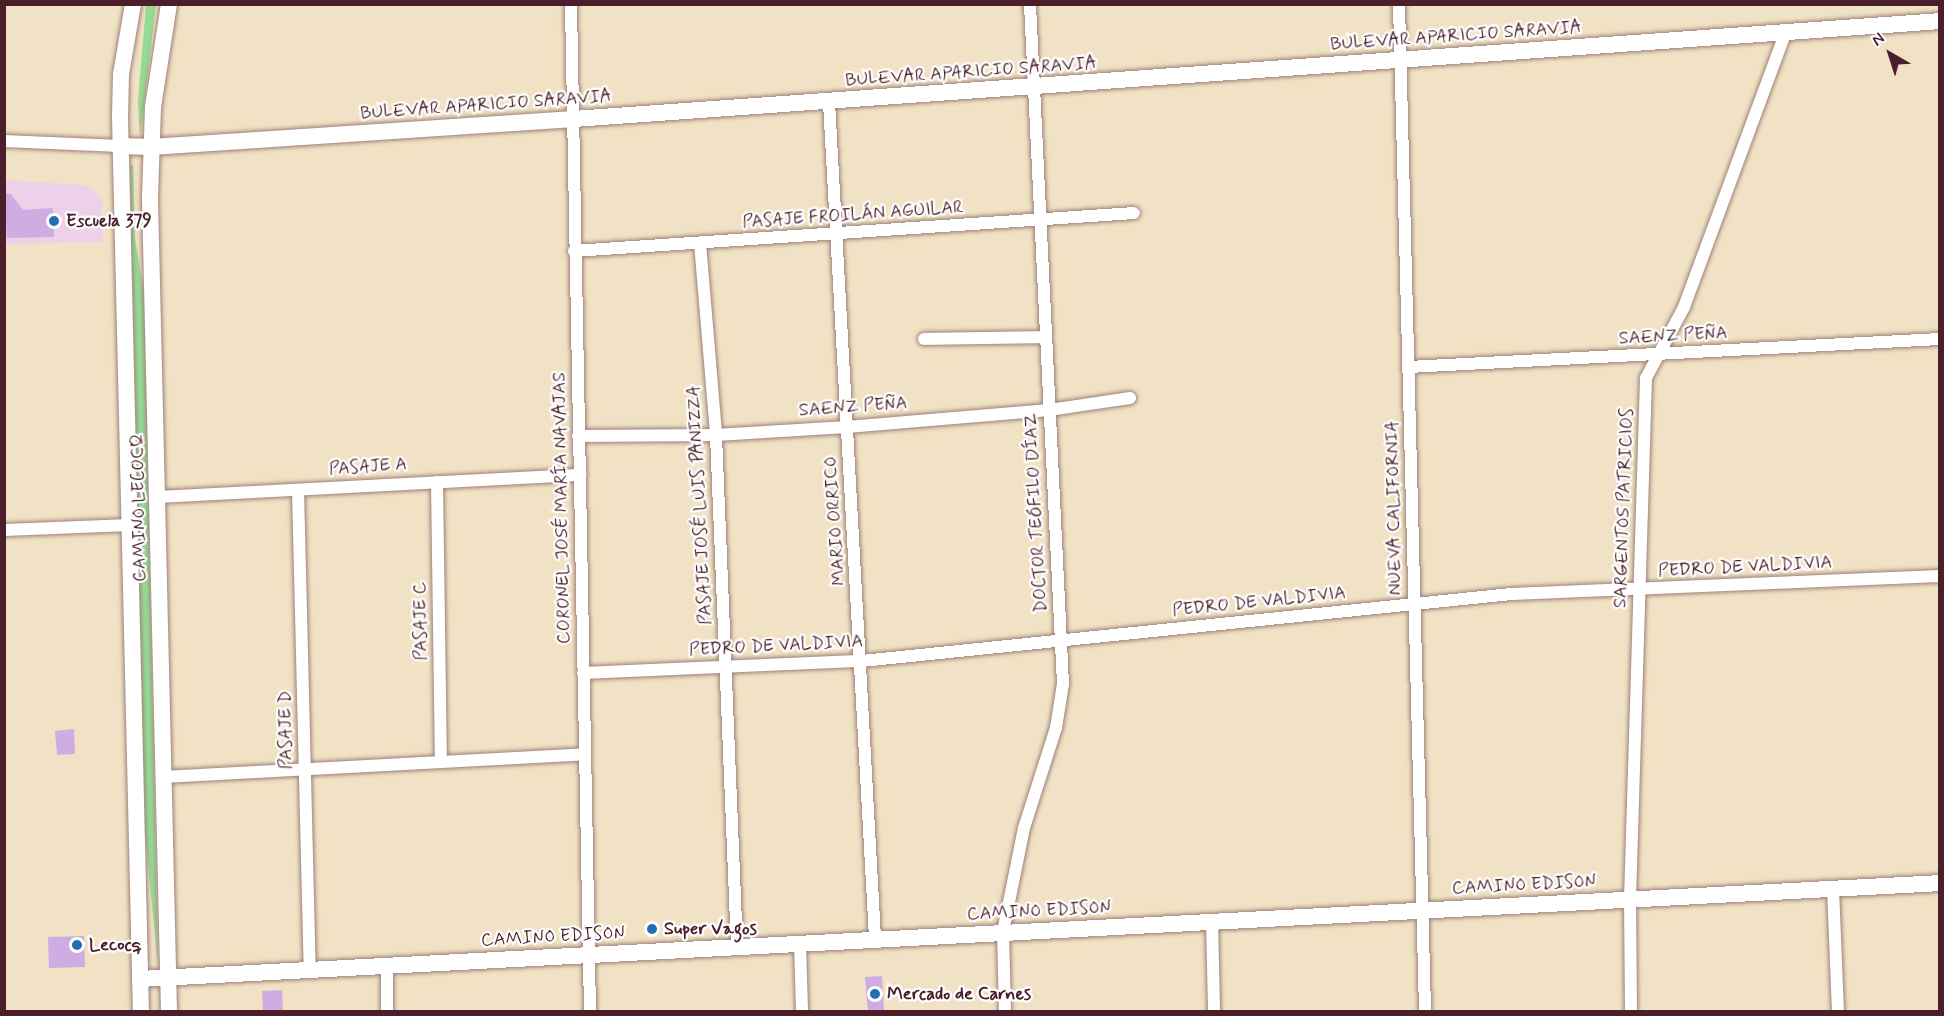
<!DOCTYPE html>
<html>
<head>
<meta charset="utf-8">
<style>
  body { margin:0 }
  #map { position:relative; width:1944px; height:1016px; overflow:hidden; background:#f1e2c5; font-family:Mynerve,sans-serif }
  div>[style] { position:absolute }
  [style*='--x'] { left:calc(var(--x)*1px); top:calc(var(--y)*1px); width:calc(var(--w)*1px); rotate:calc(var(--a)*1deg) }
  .built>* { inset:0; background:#edd1e9 }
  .green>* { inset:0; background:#95da93 }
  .building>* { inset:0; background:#cface1 }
  .roads { filter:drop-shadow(0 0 2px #9e8078) drop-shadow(0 0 2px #9e8078) }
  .minor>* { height:12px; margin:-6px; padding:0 6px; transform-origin:6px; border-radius:6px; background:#fff }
  .tertiary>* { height:16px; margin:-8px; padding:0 8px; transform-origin:8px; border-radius:8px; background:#fff }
  .dots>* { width:16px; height:16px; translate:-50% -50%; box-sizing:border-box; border:3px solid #fff; border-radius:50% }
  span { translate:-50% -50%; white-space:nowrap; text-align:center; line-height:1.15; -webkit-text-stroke:4.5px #fff; paint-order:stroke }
  .street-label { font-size:18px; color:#4a1f2b }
  .poi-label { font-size:18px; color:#4a1f2b; font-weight:700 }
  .left { translate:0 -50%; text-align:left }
  .frame { position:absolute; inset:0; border:6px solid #4a1f2b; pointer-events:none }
  .north { position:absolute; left:1860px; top:24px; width:60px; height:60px; -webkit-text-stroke:4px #fff; paint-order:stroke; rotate:321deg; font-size:16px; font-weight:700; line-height:24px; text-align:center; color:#4a1f2b }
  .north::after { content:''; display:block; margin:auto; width:21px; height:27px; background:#4a1f2b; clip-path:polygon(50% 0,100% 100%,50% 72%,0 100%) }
</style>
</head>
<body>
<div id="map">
  <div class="built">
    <div style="clip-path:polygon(4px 180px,84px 185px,93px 189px,102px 200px,103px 242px,5px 244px)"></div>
  </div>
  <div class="green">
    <div style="clip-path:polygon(146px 5px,156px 5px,140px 138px,138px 101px)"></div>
    <div style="clip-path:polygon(130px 165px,133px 165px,135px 239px,144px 292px,158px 965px,145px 835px)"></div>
  </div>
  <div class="building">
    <div style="clip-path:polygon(4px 193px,11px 194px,23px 210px,53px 208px,54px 237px,7px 238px)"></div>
    <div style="clip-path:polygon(74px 729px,75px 754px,57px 755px,55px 731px)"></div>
    <div style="clip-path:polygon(84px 936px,85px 967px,49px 968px,48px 937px)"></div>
    <div style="clip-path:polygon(882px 976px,884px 1012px,868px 1012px,865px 977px)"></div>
    <div style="clip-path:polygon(282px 990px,283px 1012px,263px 1012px,262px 991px)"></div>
  </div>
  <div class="roads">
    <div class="minor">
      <div style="--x:571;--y:4;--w:1008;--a:88.92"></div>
      <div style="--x:1399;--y:4;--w:1008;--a:88.52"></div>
      <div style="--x:829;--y:102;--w:838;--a:86.85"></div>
      <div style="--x:4;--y:141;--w:116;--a:2.5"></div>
      <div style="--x:700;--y:243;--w:193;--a:85.2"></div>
      <div style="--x:716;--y:435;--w:511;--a:87.65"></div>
      <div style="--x:574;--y:251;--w:561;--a:-3.88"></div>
      <div style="--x:924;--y:339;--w:121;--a:-0.9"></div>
      <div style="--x:1409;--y:367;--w:532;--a:-3.02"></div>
      <div style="--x:578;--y:436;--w:138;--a:-0.4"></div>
      <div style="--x:716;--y:435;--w:131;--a:-3.5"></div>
      <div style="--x:847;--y:427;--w:203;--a:-4.8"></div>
      <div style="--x:1049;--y:410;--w:82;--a:-8.4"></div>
      <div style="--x:437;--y:482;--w:278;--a:89.2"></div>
      <div style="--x:298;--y:490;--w:480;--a:88.6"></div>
      <div style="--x:159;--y:497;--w:422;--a:-3"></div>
      <div style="--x:4;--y:530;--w:126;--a:-2.3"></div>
      <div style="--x:583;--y:673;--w:279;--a:-2.5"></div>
      <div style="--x:862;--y:661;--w:653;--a:-5.89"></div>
      <div style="--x:1512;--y:594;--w:428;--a:-2.4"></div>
      <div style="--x:164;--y:777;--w:421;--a:-3.1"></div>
      <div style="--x:1833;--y:888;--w:124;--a:87.7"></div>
      <div style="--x:1212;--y:921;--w:91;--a:88.7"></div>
      <div style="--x:800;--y:943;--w:69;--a:88.3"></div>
      <div style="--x:387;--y:965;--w:47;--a:90"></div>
      <div style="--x:1005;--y:1012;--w:80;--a:-91.4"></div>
      <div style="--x:1003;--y:932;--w:106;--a:-78.6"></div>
      <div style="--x:1024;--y:828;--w:105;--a:-72.3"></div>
      <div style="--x:1056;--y:728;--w:45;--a:-81"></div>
      <div style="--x:1063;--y:684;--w:681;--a:-92.78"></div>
      <div style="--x:1631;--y:1012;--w:113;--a:-90.5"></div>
      <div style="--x:1630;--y:899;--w:521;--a:-88.24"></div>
      <div style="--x:1646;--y:378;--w:81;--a:-61.8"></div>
      <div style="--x:1684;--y:307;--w:291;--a:-69.7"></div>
    </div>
    <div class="tertiary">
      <div style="--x:133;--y:4;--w:71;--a:99.7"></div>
      <div style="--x:121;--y:74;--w:43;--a:91.3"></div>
      <div style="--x:120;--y:117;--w:895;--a:88.66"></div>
      <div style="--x:169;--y:4;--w:104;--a:98.8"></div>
      <div style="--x:153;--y:107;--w:92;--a:91.9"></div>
      <div style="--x:150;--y:199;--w:813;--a:88.66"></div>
      <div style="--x:120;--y:146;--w:31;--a:2"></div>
      <div style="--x:151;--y:147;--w:424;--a:-3.8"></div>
      <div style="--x:574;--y:119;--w:1370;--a:-4.1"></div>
      <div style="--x:140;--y:979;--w:1803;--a:-3.05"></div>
    </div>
  </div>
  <div class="dots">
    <div style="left:54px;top:221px;background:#1f6fb2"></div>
    <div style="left:652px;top:929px;background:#1f6fb2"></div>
    <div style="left:77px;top:945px;background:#1f6fb2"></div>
    <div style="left:875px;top:994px;background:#1f6fb2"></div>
  </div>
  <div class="street-label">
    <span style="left:1456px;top:36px;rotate:-4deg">BULEVAR APARICIO SARAVIA</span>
    <span style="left:971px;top:72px;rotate:-4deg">BULEVAR APARICIO SARAVIA</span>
    <span style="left:486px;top:105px;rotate:-4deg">BULEVAR APARICIO SARAVIA</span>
    <span style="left:853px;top:215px;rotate:-4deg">PASAJE FROILÁN AGUILAR</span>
    <span style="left:1673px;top:336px;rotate:-3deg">SAENZ PEÑA</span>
    <span style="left:853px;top:407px;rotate:-4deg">SAENZ PEÑA</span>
    <span style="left:368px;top:467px;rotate:-4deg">PASAJE A</span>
    <span style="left:700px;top:505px;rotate:-93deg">PASAJE JOSÉ LUIS PANIZZA</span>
    <span style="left:139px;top:508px;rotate:-91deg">CAMINO LECOCQ</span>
    <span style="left:562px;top:508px;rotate:-91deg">CORONEL JOSÉ MARÍA NAVAJAS</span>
    <span style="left:1394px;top:508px;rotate:-91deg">NUEVA CALIFORNIA</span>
    <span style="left:1624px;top:508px;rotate:-88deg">SARGENTOS PATRICIOS</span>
    <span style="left:1036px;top:513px;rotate:-93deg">DOCTOR TEÓFILO DÍAZ</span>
    <span style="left:835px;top:521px;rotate:-94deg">MARIO ORRICO</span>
    <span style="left:1745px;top:567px;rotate:-3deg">PEDRO DE VALDIVIA</span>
    <span style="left:1259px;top:602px;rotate:-6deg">PEDRO DE VALDIVIA</span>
    <span style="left:421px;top:621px;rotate:-91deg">PASAJE C</span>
    <span style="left:776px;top:646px;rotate:-3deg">PEDRO DE VALDIVIA</span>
    <span style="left:286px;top:730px;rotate:-91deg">PASAJE D</span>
    <span style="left:1524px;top:885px;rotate:-3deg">CAMINO EDISON</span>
    <span style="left:1039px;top:911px;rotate:-3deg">CAMINO EDISON</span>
    <span style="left:553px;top:937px;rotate:-3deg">CAMINO EDISON</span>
  </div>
  <div class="poi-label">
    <span class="left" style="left:66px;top:221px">Escuela 379</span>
    <span class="left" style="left:664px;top:929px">Super Vagos</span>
    <span class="left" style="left:89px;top:945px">Lecocq</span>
    <span class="left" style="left:887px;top:994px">Mercado de Carnes</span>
  </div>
  <div class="frame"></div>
  <div class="north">N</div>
</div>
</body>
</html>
